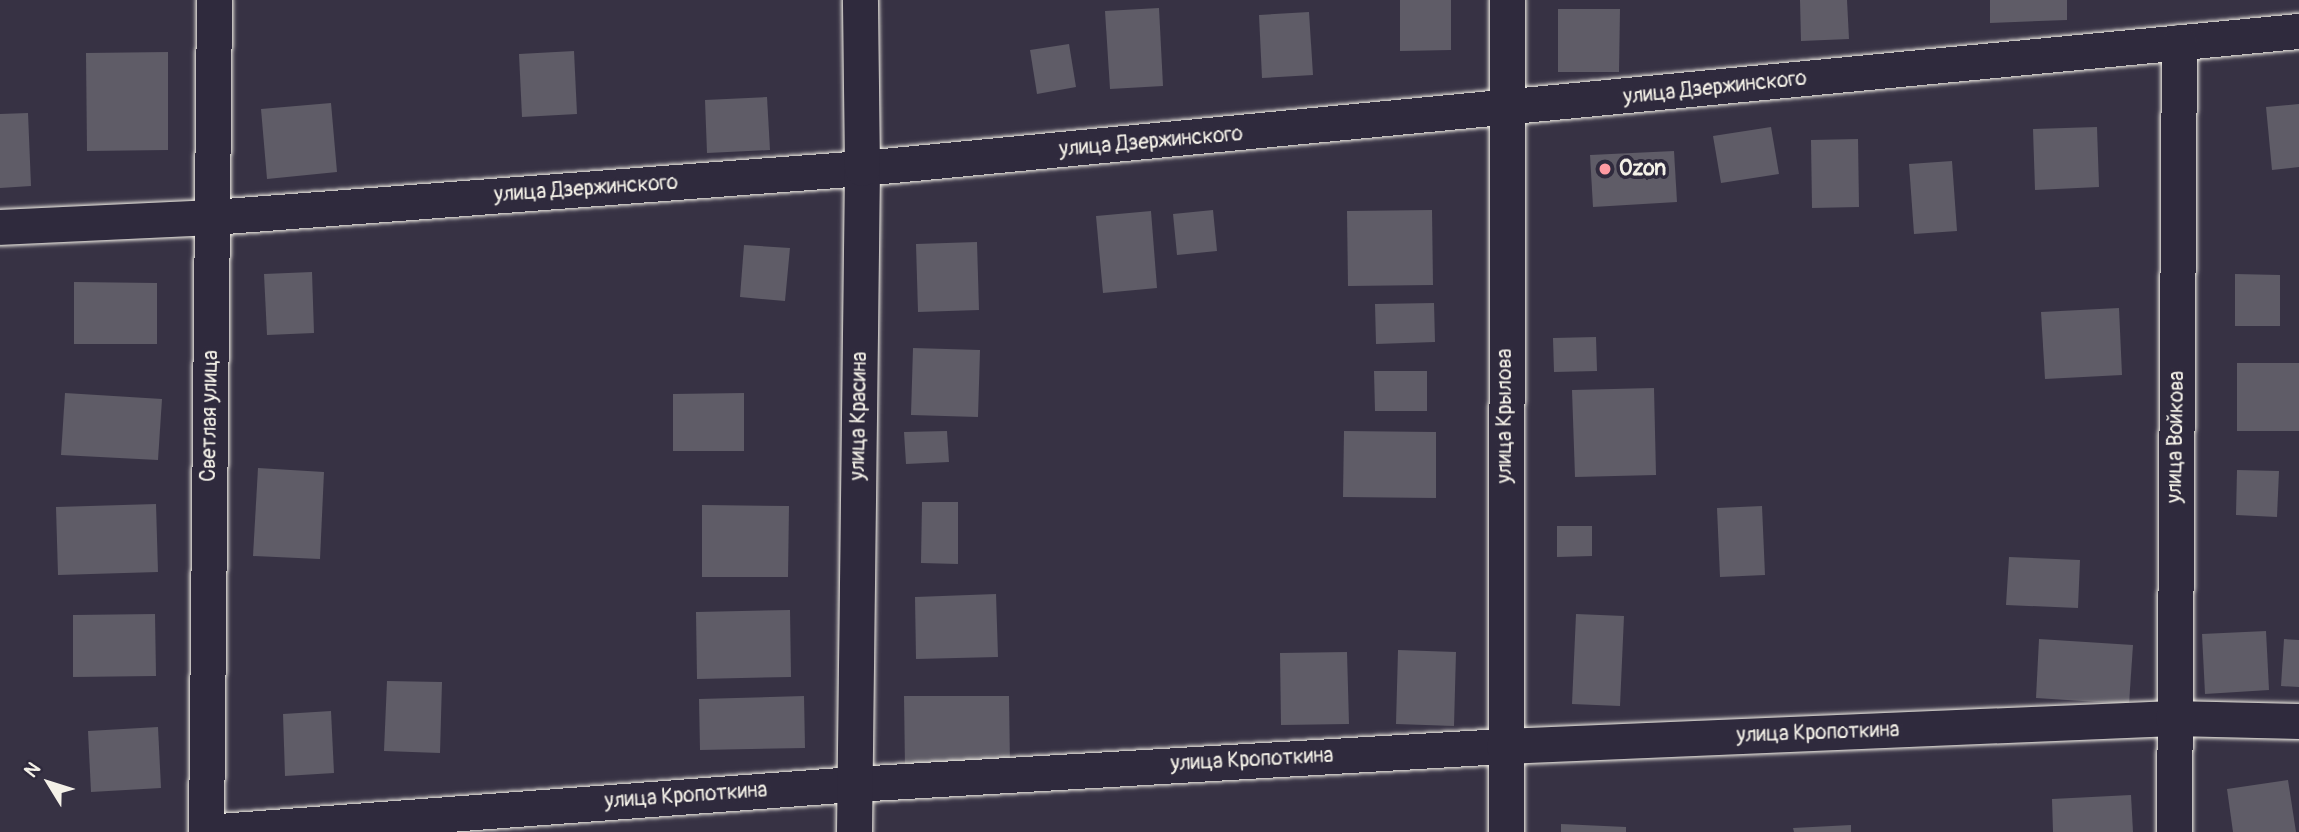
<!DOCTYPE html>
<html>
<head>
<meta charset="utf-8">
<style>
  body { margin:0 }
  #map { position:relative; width:2299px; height:832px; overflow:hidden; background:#373244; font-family:Pangolin,sans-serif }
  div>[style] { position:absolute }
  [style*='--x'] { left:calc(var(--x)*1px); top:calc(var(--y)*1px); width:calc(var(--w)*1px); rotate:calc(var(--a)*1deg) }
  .building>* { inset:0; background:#5f5c67 }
  .roads { filter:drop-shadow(0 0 2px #f4f1e8) drop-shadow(0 0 2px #f4f1e8) }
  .minor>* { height:35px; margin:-17.5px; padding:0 17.5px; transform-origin:17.5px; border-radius:17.5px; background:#2f2a3d }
  .dots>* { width:19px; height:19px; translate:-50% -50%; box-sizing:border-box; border:4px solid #2f2a3d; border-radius:50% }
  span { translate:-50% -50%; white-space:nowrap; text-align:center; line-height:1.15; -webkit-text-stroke:7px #2f2a3d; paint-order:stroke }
  .street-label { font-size:21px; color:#f4f1e8 }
  .poi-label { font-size:21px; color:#f4f1e8; font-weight:700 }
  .left { translate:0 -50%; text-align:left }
  .north { position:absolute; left:14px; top:748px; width:70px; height:70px; -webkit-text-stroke:5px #2f2a3d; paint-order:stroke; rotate:308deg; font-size:19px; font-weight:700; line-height:28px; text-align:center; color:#f4f1e8 }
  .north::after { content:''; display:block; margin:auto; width:24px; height:32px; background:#f4f1e8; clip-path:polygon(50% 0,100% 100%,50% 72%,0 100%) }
</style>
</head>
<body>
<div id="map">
  <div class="building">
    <div style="clip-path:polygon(1400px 0,1451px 0,1451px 50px,1400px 51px)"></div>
    <div style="clip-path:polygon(1800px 0,1847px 0,1849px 39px,1801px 41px)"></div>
    <div style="clip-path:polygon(1990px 0,2067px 0,2067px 20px,1990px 23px)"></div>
    <div style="clip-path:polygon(1159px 8px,1163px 86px,1110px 89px,1105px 11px)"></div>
    <div style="clip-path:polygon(1558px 9px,1620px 9px,1619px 72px,1558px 72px)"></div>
    <div style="clip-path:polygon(1309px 12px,1313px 75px,1262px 78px,1259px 15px)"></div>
    <div style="clip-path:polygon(1069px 44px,1076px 87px,1037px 94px,1030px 50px)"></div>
    <div style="clip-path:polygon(574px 51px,577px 114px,522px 117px,519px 54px)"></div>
    <div style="clip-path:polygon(168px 52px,168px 150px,87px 151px,86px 53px)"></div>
    <div style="clip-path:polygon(767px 97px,770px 150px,707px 153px,705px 100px)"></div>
    <div style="clip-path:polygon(331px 103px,337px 172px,267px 179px,261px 109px)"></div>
    <div style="clip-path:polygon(2299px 104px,2299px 167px,2272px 170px,2266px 107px)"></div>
    <div style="clip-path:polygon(28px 113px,31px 186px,0 188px,0 114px)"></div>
    <div style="clip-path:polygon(1771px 127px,1779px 174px,1721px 183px,1713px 136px)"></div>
    <div style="clip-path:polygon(2097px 127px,2099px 187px,2035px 190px,2033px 129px)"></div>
    <div style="clip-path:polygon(1858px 139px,1859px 207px,1812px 208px,1811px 140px)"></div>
    <div style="clip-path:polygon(1674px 151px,1677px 202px,1593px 207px,1590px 155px)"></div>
    <div style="clip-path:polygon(1952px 161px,1957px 231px,1914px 234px,1909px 164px)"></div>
    <div style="clip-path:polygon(1213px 210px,1217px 251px,1177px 255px,1173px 214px)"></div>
    <div style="clip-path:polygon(1432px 210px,1433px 285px,1348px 286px,1347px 211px)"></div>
    <div style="clip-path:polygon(1151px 211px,1157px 288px,1103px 293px,1096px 216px)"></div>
    <div style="clip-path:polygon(977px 242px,979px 310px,918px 312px,916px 244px)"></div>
    <div style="clip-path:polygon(744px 245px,790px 248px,785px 301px,740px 297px)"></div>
    <div style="clip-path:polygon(312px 272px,314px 333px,267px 335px,264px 274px)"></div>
    <div style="clip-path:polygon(2235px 274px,2280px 275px,2280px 326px,2235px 326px)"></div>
    <div style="clip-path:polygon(74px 282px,157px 283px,157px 344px,74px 344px)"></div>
    <div style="clip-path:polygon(1434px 303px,1435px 342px,1376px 344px,1375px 304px)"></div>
    <div style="clip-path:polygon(2119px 308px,2122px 375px,2045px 379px,2041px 312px)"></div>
    <div style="clip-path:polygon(1596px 337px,1597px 371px,1554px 372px,1553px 338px)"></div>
    <div style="clip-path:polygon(913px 348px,980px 350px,978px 417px,911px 415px)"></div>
    <div style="clip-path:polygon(2237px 363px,2299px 363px,2299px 431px,2237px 431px)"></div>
    <div style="clip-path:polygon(1374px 371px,1427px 371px,1427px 411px,1375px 411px)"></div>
    <div style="clip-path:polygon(1654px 388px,1656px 475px,1575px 477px,1572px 390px)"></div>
    <div style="clip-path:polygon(65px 393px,162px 399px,158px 460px,61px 455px)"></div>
    <div style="clip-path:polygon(744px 393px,744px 451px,673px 451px,673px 394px)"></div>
    <div style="clip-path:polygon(947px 431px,949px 462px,906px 464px,904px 432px)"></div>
    <div style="clip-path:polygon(1344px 431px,1436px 432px,1436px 498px,1343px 497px)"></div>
    <div style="clip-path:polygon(258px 468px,324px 472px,320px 559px,253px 556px)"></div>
    <div style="clip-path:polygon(2237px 470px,2279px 471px,2277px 517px,2236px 515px)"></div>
    <div style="clip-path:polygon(922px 502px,958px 502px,958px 564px,921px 563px)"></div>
    <div style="clip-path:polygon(156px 504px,158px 572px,58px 575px,56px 507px)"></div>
    <div style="clip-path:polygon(702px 505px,789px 506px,788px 577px,702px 577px)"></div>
    <div style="clip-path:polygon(1762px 506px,1765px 575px,1720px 577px,1717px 508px)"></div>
    <div style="clip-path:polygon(1557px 526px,1592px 526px,1592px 556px,1557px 557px)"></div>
    <div style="clip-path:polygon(2009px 557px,2080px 560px,2078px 608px,2006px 605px)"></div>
    <div style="clip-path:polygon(996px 594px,998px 657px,916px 659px,915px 597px)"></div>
    <div style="clip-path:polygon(790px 610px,791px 677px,697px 679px,696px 612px)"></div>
    <div style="clip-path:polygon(155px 614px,156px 676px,73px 677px,73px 615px)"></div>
    <div style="clip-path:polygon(1576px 614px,1624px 616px,1620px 706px,1572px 704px)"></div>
    <div style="clip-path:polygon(2266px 631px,2269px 690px,2205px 694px,2202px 634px)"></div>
    <div style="clip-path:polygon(2039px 639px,2133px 645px,2129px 704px,2036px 698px)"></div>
    <div style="clip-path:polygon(2284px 639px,2299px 640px,2299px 687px,2281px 686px)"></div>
    <div style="clip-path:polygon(1398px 650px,1456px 652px,1454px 726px,1396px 724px)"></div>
    <div style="clip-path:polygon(1347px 652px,1349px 724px,1281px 725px,1280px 653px)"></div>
    <div style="clip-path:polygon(387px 681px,442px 682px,440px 753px,384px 751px)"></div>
    <div style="clip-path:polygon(804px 696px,805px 748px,700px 750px,699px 699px)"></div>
    <div style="clip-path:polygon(904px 696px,1009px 696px,1010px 767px,905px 768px)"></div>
    <div style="clip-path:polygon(331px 711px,334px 773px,285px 776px,283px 714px)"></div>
    <div style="clip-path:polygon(158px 727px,161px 788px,91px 792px,88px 731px)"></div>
    <div style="clip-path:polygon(2288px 780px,2296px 832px,2233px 832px,2227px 789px)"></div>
    <div style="clip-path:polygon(2131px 795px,2133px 832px,2053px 832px,2052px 799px)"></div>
    <div style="clip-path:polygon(1561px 824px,1626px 827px,1626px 832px,1561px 832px)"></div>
    <div style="clip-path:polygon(1851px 825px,1851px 832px,1794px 832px,1793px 828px)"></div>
  </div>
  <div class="roads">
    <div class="minor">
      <div style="--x:0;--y:227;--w:212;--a:-2.7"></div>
      <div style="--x:212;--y:217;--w:652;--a:-4.31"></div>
      <div style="--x:862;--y:168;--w:1444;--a:-5.45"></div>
      <div style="--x:206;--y:832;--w:650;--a:-4.24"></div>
      <div style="--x:854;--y:784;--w:651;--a:-3.35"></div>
      <div style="--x:1504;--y:746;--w:670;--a:-2.4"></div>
      <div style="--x:2173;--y:718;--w:126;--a:1.4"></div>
      <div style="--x:206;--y:832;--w:832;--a:-89.45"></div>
      <div style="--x:854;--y:832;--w:664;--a:-89.31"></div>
      <div style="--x:862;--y:168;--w:168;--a:-90.7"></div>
      <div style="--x:1506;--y:832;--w:832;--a:-89.93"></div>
      <div style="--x:2174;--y:832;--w:790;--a:-89.64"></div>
    </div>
  </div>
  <div class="dots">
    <div style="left:1605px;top:169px;background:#ff9aa2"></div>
  </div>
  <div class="street-label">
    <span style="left:1715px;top:88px;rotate:-6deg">улица Дзержинского</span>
    <span style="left:1151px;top:142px;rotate:-5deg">улица Дзержинского</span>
    <span style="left:586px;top:189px;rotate:-4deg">улица Дзержинского</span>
    <span style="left:210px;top:416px;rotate:-89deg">Светлая улица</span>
    <span style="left:859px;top:416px;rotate:-89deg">улица Красина</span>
    <span style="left:1505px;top:416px;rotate:-90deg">улица Крылова</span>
    <span style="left:2176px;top:437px;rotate:-89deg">улица Войкова</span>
    <span style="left:1818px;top:733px;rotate:-2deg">улица Кропоткина</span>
    <span style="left:1252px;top:760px;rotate:-3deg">улица Кропоткина</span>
    <span style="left:686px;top:796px;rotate:-4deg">улица Кропоткина</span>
  </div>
  <div class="poi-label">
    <span class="left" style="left:1619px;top:169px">Ozon</span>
  </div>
  <div class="north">N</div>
</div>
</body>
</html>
